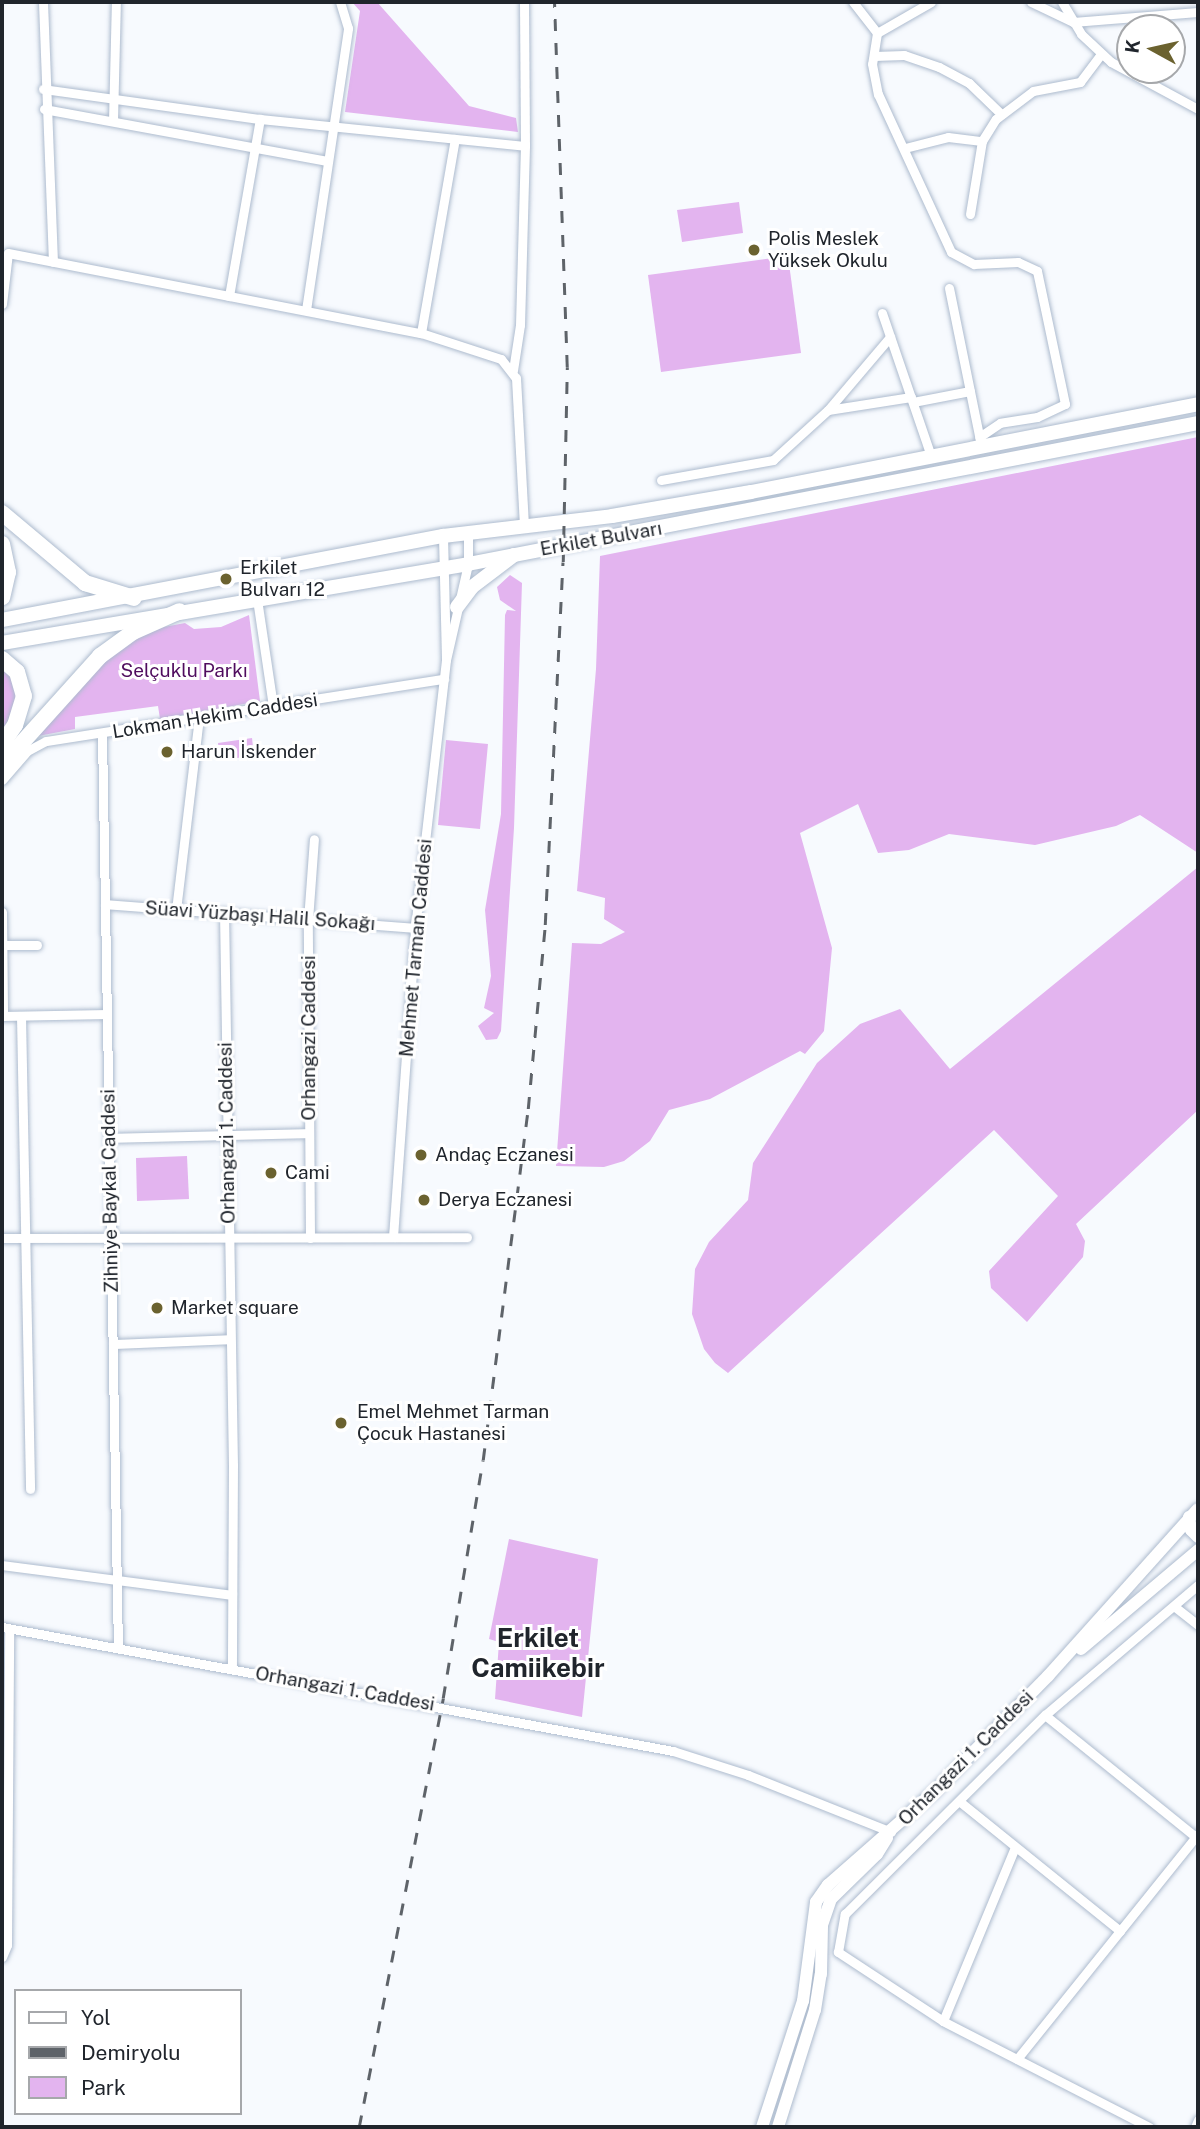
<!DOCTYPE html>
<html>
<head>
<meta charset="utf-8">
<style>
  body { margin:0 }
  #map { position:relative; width:1200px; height:2129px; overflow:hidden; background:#f7fafe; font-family:"Public Sans",sans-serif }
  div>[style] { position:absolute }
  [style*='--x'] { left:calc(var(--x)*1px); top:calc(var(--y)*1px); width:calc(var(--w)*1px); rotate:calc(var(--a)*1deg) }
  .green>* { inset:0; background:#e3b4ef }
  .roads { filter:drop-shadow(0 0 2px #adbbce) drop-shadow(0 0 2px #adbbce) }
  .street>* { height:9px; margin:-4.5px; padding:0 4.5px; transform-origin:4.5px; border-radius:4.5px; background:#fff }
  .secondary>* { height:12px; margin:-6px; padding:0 6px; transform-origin:6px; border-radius:6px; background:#fff }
  .primary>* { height:14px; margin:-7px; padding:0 7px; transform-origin:7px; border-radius:7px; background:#fff }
  .highway>* { height:16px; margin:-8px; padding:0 8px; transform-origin:8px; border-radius:8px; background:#fff }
  .rail>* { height:2.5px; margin-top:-1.25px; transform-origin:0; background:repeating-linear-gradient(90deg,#5e6369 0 12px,transparent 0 24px) }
  .dots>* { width:19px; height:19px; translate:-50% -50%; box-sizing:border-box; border:4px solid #fff; border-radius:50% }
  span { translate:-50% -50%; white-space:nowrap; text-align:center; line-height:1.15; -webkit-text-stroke:6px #fff; paint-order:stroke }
  .poi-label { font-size:19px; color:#20252c }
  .left { translate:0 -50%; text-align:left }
  .street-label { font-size:19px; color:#20252c }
  .park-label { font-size:19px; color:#4f0c5e }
  .district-label { font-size:26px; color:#20252c; font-weight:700 }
  .frame { position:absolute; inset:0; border:4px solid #20252c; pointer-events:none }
  .legend { position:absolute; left:14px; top:1989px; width:228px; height:126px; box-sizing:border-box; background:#fff; border:2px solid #a6a8ab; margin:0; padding:9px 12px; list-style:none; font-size:21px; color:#20252c }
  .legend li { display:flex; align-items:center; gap:14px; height:35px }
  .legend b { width:35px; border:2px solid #a6a8ab }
  .north { position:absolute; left:1116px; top:14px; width:70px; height:70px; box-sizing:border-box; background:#fff; border:2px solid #a6a8ab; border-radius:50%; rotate:278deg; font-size:19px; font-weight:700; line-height:28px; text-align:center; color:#20252c }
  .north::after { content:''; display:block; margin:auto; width:24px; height:32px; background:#6b622f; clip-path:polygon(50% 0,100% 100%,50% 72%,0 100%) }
</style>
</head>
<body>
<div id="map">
  <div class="green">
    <div style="clip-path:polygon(352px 2px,377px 2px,469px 106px,516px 118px,518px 132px,345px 112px,360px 11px)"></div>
    <div style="clip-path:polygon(739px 202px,743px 233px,682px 242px,677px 210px)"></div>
    <div style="clip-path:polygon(788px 256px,801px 353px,661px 372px,648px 275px)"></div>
    <div style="clip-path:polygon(1198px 437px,1198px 853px,1140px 815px,1116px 826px,1035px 845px,949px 834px,909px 850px,878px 853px,858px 804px,800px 833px,832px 948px,824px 1031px,805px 1054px,800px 1051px,710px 1099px,669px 1110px,650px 1141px,624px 1161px,604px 1167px,556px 1166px,572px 943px,601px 944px,625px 932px,604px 919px,605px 898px,577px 891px,596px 669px,600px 556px)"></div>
    <div style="clip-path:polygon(510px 575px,522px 583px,514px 828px,501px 1031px,497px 1039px,486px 1040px,478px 1026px,494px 1013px,484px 1008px,491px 976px,485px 910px,501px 814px,505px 615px,507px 610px,516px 611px,500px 600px,497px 587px)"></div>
    <div style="clip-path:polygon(249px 615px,260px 701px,160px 719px,158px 706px,75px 717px,75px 729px,38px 736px,116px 646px,164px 627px,185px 623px,194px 629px,221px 627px)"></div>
    <div style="clip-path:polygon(2px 665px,19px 689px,2px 739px)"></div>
    <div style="clip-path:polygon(252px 738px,254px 756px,220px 760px,218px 743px)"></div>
    <div style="clip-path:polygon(446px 740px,488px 744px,480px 829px,438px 825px)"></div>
    <div style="clip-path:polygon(1198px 867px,1198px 1110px,1076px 1224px,1085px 1241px,1083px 1257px,1027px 1322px,991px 1288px,989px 1271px,1058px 1196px,994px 1130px,728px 1373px,715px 1363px,704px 1349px,692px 1314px,695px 1269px,709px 1242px,748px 1200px,753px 1163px,817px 1063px,860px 1024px,900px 1009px,950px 1069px)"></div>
    <div style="clip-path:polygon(187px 1156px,189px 1199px,137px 1201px,136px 1158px)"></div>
    <div style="clip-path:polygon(509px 1539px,598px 1559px,582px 1717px,495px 1699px,499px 1642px,489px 1639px)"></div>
  </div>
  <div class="roads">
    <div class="street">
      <div style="--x:43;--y:2;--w:260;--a:87.8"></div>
      <div style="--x:524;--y:2;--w:144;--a:89.6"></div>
      <div style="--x:853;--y:2;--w:39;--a:52"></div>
      <div style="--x:931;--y:2;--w:62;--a:150.1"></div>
      <div style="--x:877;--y:33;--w:31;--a:99"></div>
      <div style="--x:872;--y:64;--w:31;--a:79"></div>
      <div style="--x:878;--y:94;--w:174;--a:65.2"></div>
      <div style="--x:951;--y:252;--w:26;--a:28"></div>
      <div style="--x:974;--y:264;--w:44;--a:-2.6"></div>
      <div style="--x:1018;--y:262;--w:21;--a:25"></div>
      <div style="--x:1037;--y:271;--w:136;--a:78.1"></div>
      <div style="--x:1065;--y:404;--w:31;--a:155"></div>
      <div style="--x:1037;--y:417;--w:37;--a:171"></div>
      <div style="--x:1000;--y:423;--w:25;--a:146"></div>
      <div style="--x:1031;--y:2;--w:47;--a:25.5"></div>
      <div style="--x:1073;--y:22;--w:125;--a:-4.6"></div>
      <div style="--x:1062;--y:2;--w:37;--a:59"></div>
      <div style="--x:1081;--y:34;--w:41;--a:43"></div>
      <div style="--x:1111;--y:62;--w:99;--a:28.4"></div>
      <div style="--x:874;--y:56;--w:30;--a:-2"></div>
      <div style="--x:904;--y:55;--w:37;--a:19"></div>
      <div style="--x:939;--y:67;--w:34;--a:28"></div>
      <div style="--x:969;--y:83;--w:45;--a:44.1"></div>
      <div style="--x:43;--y:89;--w:219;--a:7.9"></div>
      <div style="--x:260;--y:119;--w:266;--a:5.8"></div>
      <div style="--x:525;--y:146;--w:179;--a:91.6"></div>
      <div style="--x:520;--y:325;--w:46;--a:98.8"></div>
      <div style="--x:44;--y:109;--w:288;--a:10.4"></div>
      <div style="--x:113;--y:121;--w:119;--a:-88.6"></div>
      <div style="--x:905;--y:148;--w:44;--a:-14.3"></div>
      <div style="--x:948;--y:137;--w:34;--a:7"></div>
      <div style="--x:970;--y:214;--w:74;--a:-80.7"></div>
      <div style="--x:982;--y:141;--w:26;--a:-58"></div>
      <div style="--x:996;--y:119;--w:46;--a:-37.1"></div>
      <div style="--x:1033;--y:91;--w:48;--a:-10.8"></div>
      <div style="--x:1080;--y:82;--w:35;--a:-53"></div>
      <div style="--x:949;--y:288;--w:156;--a:78.5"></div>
      <div style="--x:229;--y:296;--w:180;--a:-80.1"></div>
      <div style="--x:2;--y:304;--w:51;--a:-83.3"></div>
      <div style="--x:8;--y:253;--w:421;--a:11"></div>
      <div style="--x:421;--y:333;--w:84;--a:18"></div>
      <div style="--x:501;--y:359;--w:24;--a:52"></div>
      <div style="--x:516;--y:378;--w:150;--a:86.9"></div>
      <div style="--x:306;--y:310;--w:285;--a:-81.5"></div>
      <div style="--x:348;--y:28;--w:27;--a:-107"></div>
      <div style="--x:882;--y:313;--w:151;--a:71.1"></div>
      <div style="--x:421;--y:333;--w:197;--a:-80.1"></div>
      <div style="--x:913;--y:402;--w:58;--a:-10.9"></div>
      <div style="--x:828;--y:410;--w:84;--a:-8.9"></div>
      <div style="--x:661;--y:480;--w:114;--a:-10.1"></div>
      <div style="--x:773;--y:460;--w:74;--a:-42.3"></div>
      <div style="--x:828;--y:410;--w:96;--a:-49.7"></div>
      <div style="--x:443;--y:536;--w:122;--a:88.6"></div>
      <div style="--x:257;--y:599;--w:108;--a:81.5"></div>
      <div style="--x:102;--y:734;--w:914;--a:89"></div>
      <div style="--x:2;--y:780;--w:38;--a:-49"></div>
      <div style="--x:27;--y:751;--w:21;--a:-28"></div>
      <div style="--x:46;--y:741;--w:403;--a:-8.9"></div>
      <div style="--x:105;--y:904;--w:311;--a:4.4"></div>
      <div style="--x:176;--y:910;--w:193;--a:-83.2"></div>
      <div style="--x:2;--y:912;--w:104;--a:89.4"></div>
      <div style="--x:224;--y:912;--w:553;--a:89.07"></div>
      <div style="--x:233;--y:1465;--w:204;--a:90.3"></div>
      <div style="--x:2;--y:945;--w:35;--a:0"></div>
      <div style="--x:2;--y:1016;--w:105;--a:-1.1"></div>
      <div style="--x:21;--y:1016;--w:473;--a:88.9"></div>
      <div style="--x:109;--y:1138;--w:200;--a:-1.4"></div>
      <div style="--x:393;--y:1237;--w:310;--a:-85.9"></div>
      <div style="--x:415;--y:928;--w:270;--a:-83.4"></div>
      <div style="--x:446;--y:660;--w:98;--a:-77.1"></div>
      <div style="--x:468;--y:564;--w:31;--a:-90"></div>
      <div style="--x:2;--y:1238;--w:465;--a:-0.1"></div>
      <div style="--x:310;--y:1238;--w:318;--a:-90.4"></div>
      <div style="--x:308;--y:920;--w:81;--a:-85.8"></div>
      <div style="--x:113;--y:1344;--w:117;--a:-2.4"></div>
      <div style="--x:2;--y:1565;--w:232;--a:7.4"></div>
      <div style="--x:1175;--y:1607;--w:29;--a:38"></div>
      <div style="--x:2;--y:1627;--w:682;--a:10.47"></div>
      <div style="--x:673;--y:1751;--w:79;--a:17.7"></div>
      <div style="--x:748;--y:1775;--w:154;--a:21.7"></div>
      <div style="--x:1045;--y:1715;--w:197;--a:39"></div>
      <div style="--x:959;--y:1801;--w:207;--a:38.9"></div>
      <div style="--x:2;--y:1957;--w:13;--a:-67"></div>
      <div style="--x:7;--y:1945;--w:316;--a:-89.6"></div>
      <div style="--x:943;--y:2021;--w:188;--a:-67.5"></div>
      <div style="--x:1017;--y:2059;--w:289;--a:-51.2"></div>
      <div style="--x:1149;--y:2127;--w:232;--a:-152.8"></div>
      <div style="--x:943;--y:2021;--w:126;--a:-146.7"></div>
      <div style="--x:838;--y:1952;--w:39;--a:-80"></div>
      <div style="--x:845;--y:1914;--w:282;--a:-44.9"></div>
      <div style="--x:1045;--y:1715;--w:201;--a:-40.4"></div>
      <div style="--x:1195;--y:2127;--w:8;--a:-67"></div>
    </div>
    <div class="secondary">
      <div style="--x:1189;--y:1517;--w:13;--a:81"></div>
      <div style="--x:1191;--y:1530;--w:10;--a:45"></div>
      <div style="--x:1081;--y:1649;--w:153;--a:-40.2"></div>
      <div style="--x:762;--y:2127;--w:133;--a:-72"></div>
      <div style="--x:803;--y:2001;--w:100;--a:-82.5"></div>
      <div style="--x:816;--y:1902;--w:21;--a:-55"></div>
      <div style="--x:828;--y:1885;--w:141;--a:-41.3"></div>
      <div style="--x:934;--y:1792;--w:163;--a:-45.5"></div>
      <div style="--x:1048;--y:1676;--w:224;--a:-48.1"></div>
      <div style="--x:778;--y:2127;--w:123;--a:-72.5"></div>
      <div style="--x:815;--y:2010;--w:36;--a:-81"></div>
      <div style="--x:821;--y:1974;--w:49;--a:-88.8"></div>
      <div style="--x:822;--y:1925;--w:28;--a:-71"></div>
      <div style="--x:831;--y:1899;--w:64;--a:-44.4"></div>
      <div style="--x:877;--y:1854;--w:19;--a:-58"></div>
    </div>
    <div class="primary">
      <div style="--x:457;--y:607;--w:25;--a:-53"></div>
      <div style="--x:472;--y:587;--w:53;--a:-37.3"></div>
      <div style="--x:2;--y:620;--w:449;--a:-10.8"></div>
      <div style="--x:443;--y:536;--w:170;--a:-6.7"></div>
      <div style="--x:612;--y:516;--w:141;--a:-9.8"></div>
      <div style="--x:751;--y:492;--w:456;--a:-11.1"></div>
      <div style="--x:2;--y:643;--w:473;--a:-9.6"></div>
      <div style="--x:468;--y:564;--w:743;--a:-10.93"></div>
    </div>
    <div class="highway">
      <div style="--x:2;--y:513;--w:109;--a:40.1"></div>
      <div style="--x:85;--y:583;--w:51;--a:17"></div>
      <div style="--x:2;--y:544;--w:29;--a:78"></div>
      <div style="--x:8;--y:572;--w:26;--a:103"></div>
      <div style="--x:2;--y:659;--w:20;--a:41"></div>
      <div style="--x:17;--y:672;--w:25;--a:74"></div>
      <div style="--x:24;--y:696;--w:30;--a:107"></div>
      <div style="--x:15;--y:725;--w:23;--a:124"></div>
      <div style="--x:2;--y:765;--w:147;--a:-48"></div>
      <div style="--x:100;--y:656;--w:41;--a:-36"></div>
      <div style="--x:133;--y:632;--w:51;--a:-24.1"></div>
    </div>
  </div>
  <div class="rail">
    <div style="--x:359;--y:2127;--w:437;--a:-78.9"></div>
    <div style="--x:443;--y:1698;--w:241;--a:-80.5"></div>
    <div style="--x:483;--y:1460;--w:354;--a:-82.7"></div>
    <div style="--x:528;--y:1109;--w:185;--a:-84.7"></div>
    <div style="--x:545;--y:925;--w:363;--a:-87.2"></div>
    <div style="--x:563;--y:562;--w:195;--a:-88.8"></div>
    <div style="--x:567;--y:367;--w:365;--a:-92"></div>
  </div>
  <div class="dots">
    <div style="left:754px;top:250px;background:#6b622f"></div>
    <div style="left:226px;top:579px;background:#6b622f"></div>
    <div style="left:167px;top:752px;background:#6b622f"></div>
    <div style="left:421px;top:1155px;background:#6b622f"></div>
    <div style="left:271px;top:1173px;background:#6b622f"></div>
    <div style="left:424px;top:1200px;background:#6b622f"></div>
    <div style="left:157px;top:1308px;background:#6b622f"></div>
    <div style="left:341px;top:1423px;background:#6b622f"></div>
  </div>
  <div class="poi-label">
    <span class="left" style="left:768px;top:250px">Polis Meslek<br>Yüksek Okulu</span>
    <span class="left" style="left:240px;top:579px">Erkilet<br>Bulvarı 12</span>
    <span class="left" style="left:181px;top:752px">Harun İskender</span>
    <span class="left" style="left:435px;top:1155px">Andaç Eczanesi</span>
    <span class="left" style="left:285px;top:1173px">Cami</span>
    <span class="left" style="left:438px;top:1200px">Derya Eczanesi</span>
    <span class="left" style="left:171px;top:1308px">Market square</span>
    <span class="left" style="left:357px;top:1423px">Emel Mehmet Tarman<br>Çocuk Hastanesi</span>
  </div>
  <div class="street-label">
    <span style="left:601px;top:539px;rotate:-10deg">Erkilet Bulvarı</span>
    <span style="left:215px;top:716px;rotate:-9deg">Lokman Hekim Caddesi</span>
    <span style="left:260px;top:916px;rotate:4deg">Süavi Yüzbaşı Halil Sokağı</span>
    <span style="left:416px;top:948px;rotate:-85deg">Mehmet Tarman Caddesi</span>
    <span style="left:309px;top:1038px;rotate:-90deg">Orhangazi Caddesi</span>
    <span style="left:227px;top:1133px;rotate:-91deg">Orhangazi 1. Caddesi</span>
    <span style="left:110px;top:1191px;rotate:-91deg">Zihniye Baykal Caddesi</span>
    <span style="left:345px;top:1689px;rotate:10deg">Orhangazi 1. Caddesi</span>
    <span style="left:966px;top:1758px;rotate:-45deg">Orhangazi 1. Caddesi</span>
  </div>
  <div class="park-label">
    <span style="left:184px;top:671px">Selçuklu Parkı</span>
  </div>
  <div class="district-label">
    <span style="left:538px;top:1653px">Erkilet<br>Camiikebir</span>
  </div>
  <div class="frame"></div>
  <ul class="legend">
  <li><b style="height:9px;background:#fff"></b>Yol</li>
  <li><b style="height:9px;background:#5e6369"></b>Demiryolu</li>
  <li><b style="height:19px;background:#e3b4ef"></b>Park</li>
  </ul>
  <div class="north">K</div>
</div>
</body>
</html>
